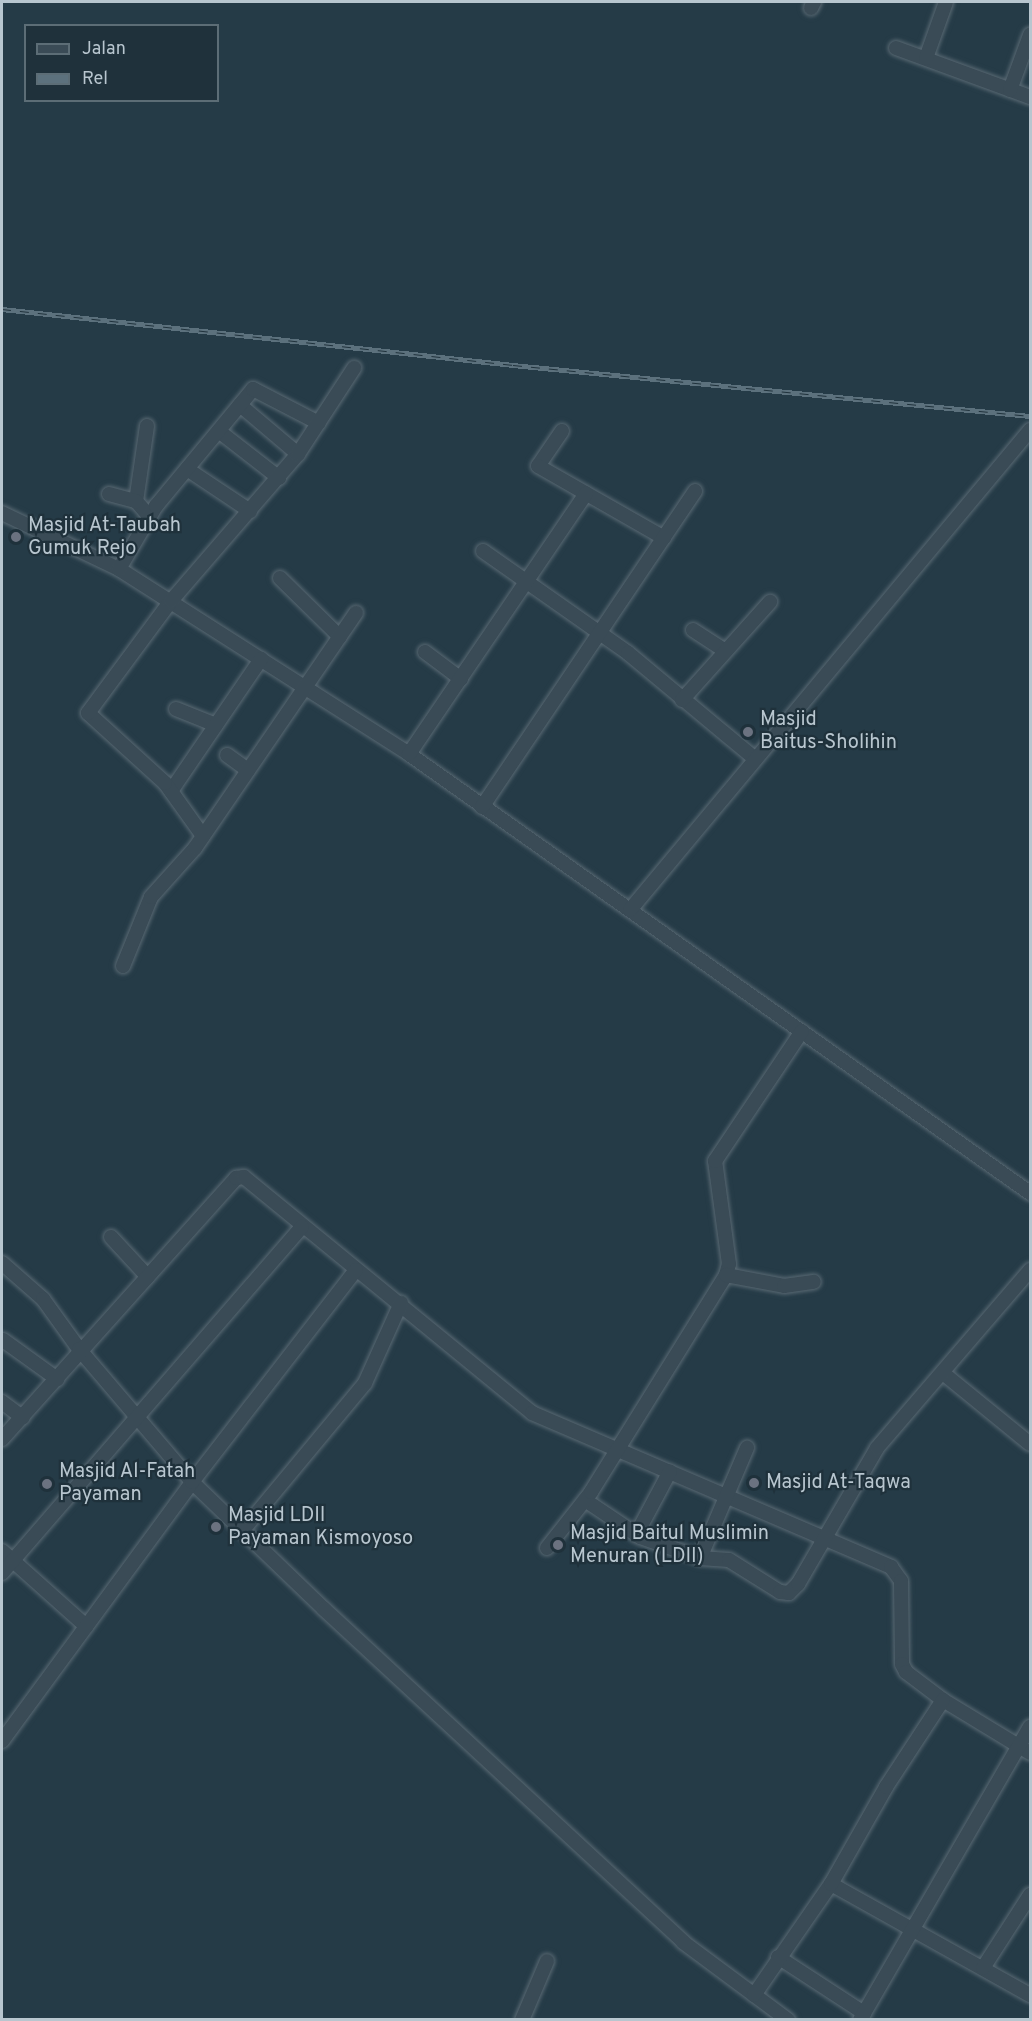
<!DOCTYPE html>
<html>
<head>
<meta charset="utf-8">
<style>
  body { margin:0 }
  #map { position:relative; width:1032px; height:2021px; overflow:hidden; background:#253b47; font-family:Overpass,sans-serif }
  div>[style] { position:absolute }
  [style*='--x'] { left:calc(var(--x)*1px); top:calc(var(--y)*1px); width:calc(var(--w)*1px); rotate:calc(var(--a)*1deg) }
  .roads { filter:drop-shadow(0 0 2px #596973) drop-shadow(0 0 2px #596973) }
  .minor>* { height:14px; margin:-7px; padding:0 7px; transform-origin:7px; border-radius:7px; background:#3a4b56 }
  .rail>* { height:5px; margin-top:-2.5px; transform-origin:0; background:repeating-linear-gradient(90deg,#1f313b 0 9px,#5c717d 0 18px); box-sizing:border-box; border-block:2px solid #5c717d }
  .dots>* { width:16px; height:16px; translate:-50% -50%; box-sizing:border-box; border:3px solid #1f313b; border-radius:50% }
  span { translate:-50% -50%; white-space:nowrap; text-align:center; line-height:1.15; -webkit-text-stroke:4.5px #1f313b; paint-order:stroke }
  .poi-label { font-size:20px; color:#b8c6cf }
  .left { translate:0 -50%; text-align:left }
  .frame { position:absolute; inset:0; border:3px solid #b8c6cf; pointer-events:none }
  .legend { position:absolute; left:24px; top:24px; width:195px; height:78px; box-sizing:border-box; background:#1f313b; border:2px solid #5c6d76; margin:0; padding:8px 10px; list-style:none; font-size:18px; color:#b8c6cf }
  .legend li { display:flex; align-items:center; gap:12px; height:30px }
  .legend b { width:30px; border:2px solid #5c6d76 }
</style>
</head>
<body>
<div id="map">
  <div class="roads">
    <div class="minor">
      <div style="--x:811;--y:8;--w:7;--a:-63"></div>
      <div style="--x:896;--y:48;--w:143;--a:20.1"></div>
      <div style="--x:926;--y:58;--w:59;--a:-70.3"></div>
      <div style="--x:1010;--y:90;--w:59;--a:-70"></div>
      <div style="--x:240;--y:405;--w:76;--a:40.2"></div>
      <div style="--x:147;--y:426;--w:76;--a:98.3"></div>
      <div style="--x:136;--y:501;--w:20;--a:49"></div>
      <div style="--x:562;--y:431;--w:42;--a:124.4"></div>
      <div style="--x:538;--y:466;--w:145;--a:29.7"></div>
      <div style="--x:220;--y:432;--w:75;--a:37.9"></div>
      <div style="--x:187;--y:469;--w:76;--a:33.7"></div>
      <div style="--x:109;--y:494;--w:28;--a:15"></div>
      <div style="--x:2;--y:513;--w:130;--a:25.6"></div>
      <div style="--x:119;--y:569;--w:344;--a:32.5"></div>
      <div style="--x:409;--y:754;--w:761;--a:35.26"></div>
      <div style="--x:483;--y:551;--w:177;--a:35.1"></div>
      <div style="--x:628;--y:653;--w:164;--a:39.8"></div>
      <div style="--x:119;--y:569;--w:73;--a:-59.6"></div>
      <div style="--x:156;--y:506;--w:152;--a:-50.3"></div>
      <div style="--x:253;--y:389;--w:74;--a:27.3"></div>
      <div style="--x:280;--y:578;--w:84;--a:44.5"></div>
      <div style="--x:693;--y:630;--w:37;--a:33"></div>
      <div style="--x:425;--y:652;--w:45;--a:36.9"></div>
      <div style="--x:682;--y:700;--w:132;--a:-48.1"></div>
      <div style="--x:176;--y:709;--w:43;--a:21.8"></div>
      <div style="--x:409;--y:754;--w:315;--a:-55.8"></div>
      <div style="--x:227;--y:755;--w:26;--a:36"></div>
      <div style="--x:171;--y:791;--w:160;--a:-55.7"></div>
      <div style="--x:482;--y:807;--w:381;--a:-56"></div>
      <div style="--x:203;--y:836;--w:65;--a:-125.6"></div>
      <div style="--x:165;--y:783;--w:104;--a:-137.7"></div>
      <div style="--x:88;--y:713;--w:139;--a:-53.5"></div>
      <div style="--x:171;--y:601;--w:194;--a:-49.2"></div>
      <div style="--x:298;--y:454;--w:103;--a:-56.9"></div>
      <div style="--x:630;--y:910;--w:625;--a:-50.19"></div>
      <div style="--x:123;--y:966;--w:74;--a:-67.9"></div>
      <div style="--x:151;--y:897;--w:66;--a:-48.1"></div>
      <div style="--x:195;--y:848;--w:285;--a:-55.6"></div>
      <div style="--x:111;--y:1237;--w:54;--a:47.2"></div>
      <div style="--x:2;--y:1263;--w:55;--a:41.3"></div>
      <div style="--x:43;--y:1299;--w:62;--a:54.2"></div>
      <div style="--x:79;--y:1349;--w:175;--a:49.6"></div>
      <div style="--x:192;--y:1482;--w:183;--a:43.9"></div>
      <div style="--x:324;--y:1609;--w:490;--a:42.8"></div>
      <div style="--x:683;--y:1942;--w:131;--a:36.6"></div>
      <div style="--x:726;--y:1275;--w:11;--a:-75"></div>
      <div style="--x:729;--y:1264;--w:104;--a:-97.7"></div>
      <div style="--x:715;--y:1161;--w:156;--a:-56.2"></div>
      <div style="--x:3;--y:1340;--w:67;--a:35.8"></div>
      <div style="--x:943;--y:1373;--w:112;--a:39.2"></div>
      <div style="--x:2;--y:1402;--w:26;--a:37"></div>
      <div style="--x:2;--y:1439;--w:351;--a:-48.1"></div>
      <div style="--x:236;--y:1178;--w:8;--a:-7"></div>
      <div style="--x:244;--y:1177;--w:372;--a:39.3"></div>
      <div style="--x:532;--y:1413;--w:391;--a:23.2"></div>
      <div style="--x:891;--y:1567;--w:17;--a:54"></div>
      <div style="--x:901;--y:1581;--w:83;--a:89.3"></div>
      <div style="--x:902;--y:1664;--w:9;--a:63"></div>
      <div style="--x:906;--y:1672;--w:46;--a:37.1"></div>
      <div style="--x:943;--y:1700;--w:102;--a:31.3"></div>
      <div style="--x:585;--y:1500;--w:66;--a:33.9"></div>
      <div style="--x:640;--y:1537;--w:64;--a:19.3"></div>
      <div style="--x:700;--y:1558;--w:29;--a:4"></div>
      <div style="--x:729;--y:1560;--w:60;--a:32.1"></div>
      <div style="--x:780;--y:1592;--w:9;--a:6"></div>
      <div style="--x:789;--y:1593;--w:13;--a:-45"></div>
      <div style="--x:798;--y:1584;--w:157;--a:-59.8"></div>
      <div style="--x:877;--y:1448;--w:235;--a:-49.3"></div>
      <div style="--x:243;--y:1530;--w:191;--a:-50.3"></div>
      <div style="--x:365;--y:1383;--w:88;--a:-65.8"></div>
      <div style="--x:636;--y:1535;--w:72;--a:-62"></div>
      <div style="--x:547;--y:1548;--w:71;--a:-51.8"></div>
      <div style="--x:591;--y:1492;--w:256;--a:-58.1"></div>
      <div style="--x:726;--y:1275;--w:59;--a:10.7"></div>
      <div style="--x:784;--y:1286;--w:30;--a:-8"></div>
      <div style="--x:2;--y:1551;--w:113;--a:41.8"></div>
      <div style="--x:700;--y:1558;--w:120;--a:-66.9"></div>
      <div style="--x:2;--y:1573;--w:458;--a:-49.1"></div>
      <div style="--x:2;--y:1741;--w:321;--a:-53.7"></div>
      <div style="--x:192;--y:1482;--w:268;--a:-52.3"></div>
      <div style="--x:831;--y:1884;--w:228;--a:29.2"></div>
      <div style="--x:778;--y:1957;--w:103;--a:33.1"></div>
      <div style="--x:983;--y:1968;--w:87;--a:-57.2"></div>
      <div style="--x:754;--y:1995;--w:135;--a:-55.3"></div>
      <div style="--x:831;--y:1884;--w:112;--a:-60.4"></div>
      <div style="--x:886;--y:1787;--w:104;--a:-56.8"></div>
      <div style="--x:522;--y:2020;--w:64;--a:-67"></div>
      <div style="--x:860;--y:2020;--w:339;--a:-59.9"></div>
    </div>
  </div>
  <div class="rail">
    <div style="--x:2;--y:309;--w:514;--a:6.25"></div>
    <div style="--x:513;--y:365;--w:520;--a:5.63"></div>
  </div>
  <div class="dots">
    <div style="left:16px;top:537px;background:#6b7280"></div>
    <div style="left:748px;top:732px;background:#6b7280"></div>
    <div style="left:754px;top:1483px;background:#6b7280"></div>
    <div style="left:47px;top:1484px;background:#6b7280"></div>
    <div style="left:216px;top:1527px;background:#6b7280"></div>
    <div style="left:558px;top:1545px;background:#6b7280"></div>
  </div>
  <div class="poi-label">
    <span class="left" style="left:28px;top:538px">Masjid At-Taubah<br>Gumuk Rejo</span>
    <span class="left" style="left:760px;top:732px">Masjid<br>Baitus-Sholihin</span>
    <span class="left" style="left:59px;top:1484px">Masjid Al-Fatah<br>Payaman</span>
    <span class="left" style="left:766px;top:1483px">Masjid At-Taqwa</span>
    <span class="left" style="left:228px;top:1528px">Masjid LDII<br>Payaman Kismoyoso</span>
    <span class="left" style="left:570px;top:1546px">Masjid Baitul Muslimin<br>Menuran (LDII)</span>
  </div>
  <div class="frame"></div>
  <ul class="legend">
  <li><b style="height:8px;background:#3a4b56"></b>Jalan</li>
  <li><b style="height:8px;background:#5c717d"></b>Rel</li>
  </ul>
</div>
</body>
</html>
